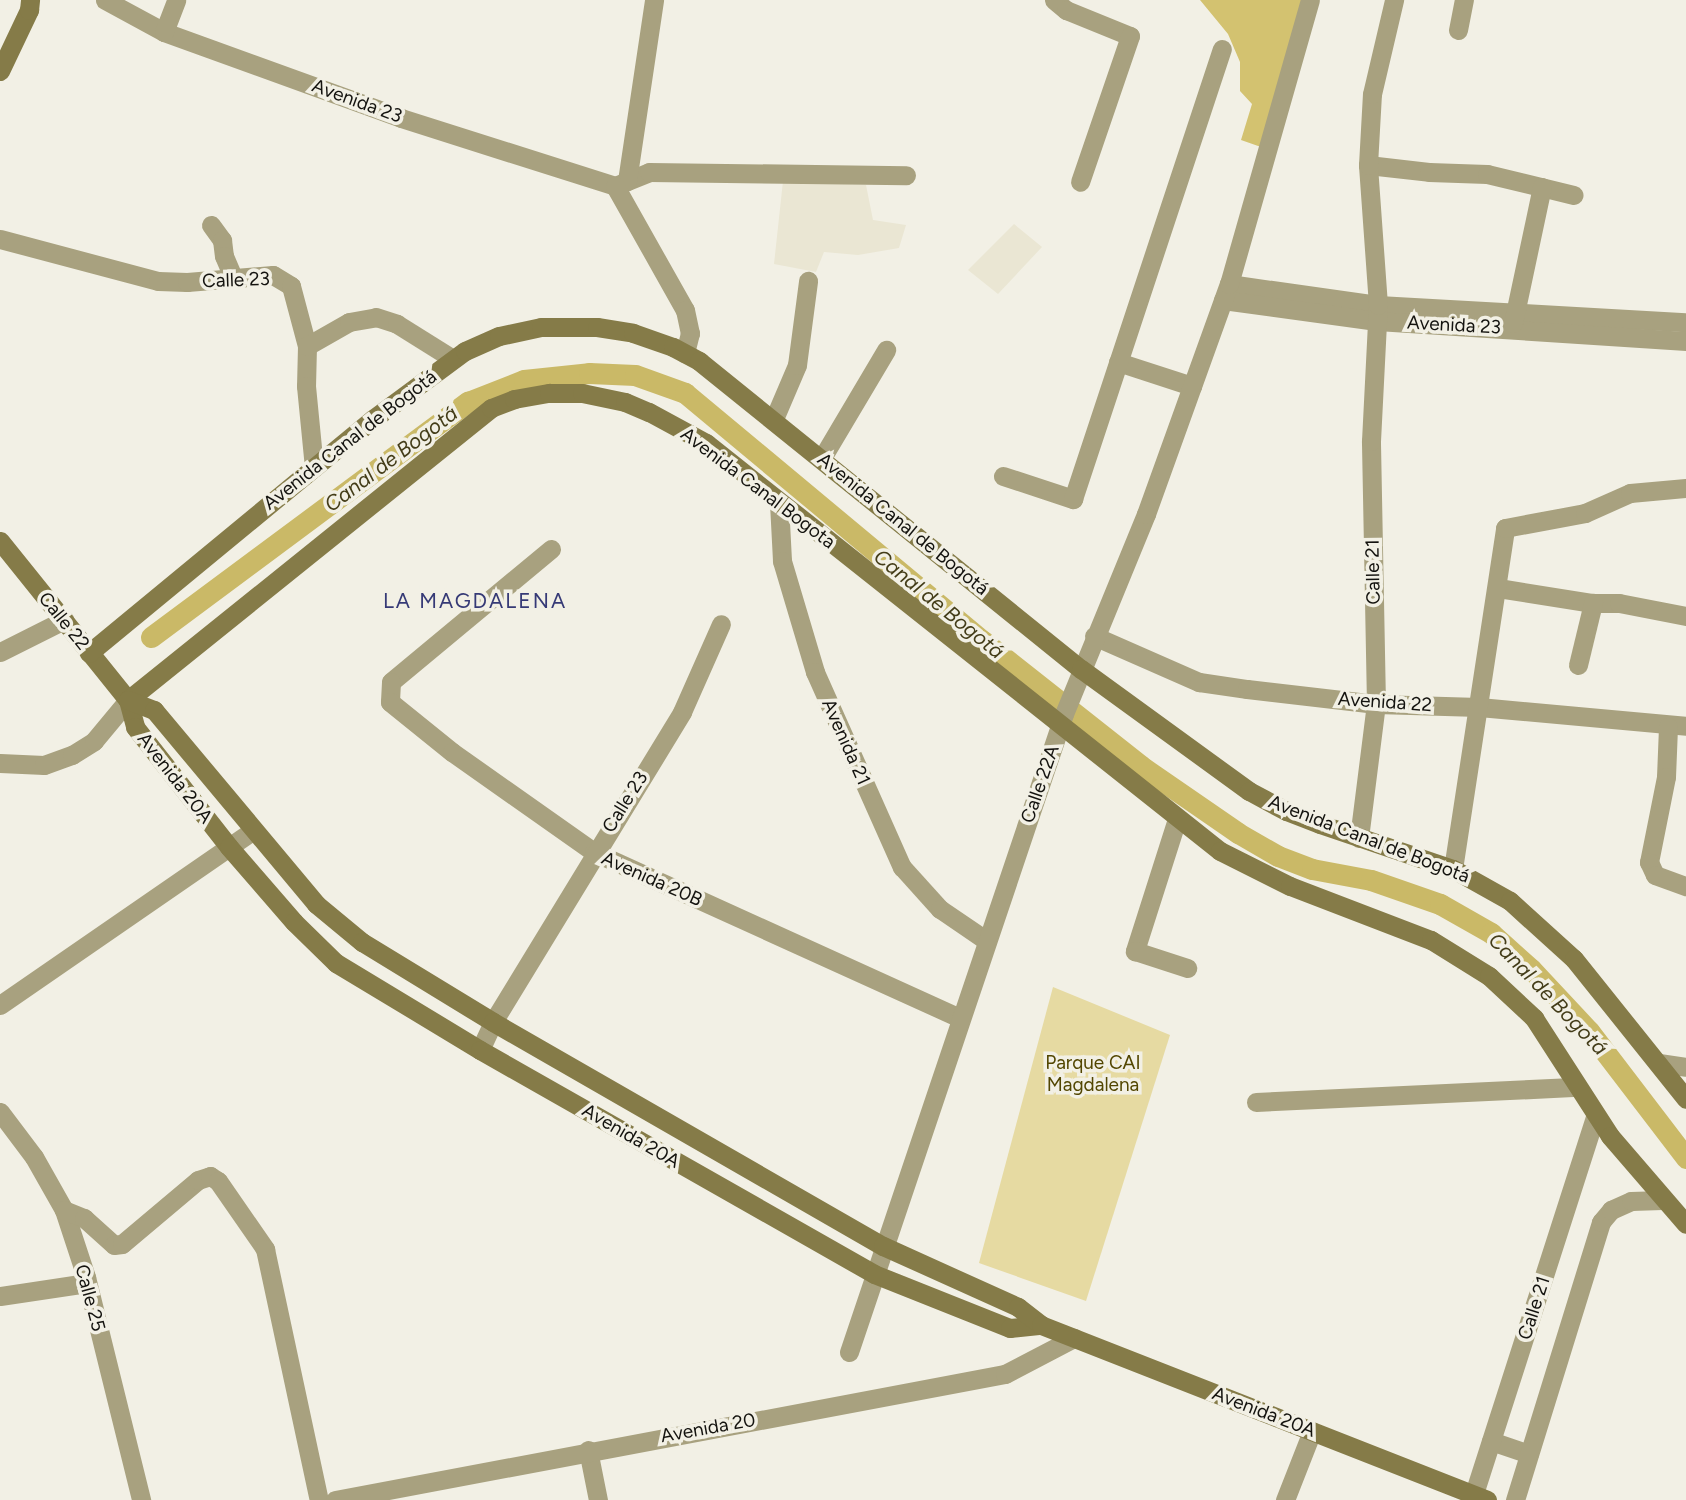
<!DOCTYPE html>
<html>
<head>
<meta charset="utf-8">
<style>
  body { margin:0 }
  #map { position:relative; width:1686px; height:1500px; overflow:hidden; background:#f2f0e5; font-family:Figtree,sans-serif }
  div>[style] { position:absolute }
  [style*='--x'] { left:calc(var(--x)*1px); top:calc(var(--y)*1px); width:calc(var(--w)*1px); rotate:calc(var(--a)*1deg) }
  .built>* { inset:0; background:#eae6d3 }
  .green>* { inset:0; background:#e6daa2 }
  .forest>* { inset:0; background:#d3c270 }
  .canal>* { height:21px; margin:-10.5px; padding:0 10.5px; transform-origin:10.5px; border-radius:10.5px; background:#cab967 }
  .minor>* { height:19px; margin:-9.5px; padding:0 9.5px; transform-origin:9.5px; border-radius:9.5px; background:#a8a17f }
  .secondary>* { height:19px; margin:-9.5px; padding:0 9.5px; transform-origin:9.5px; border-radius:9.5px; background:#857b48 }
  span { translate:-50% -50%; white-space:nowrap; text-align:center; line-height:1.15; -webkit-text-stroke:7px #f2f0e5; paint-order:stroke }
  .street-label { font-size:19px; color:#14130f }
  .park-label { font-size:19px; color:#524601 }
  .water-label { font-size:21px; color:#443d19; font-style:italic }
  .neighbourhood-label { font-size:21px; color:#363a76; letter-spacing:2px }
</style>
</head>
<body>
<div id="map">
  <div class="built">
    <div style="clip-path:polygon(783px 181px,866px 185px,873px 220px,906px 225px,899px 248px,858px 255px,824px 252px,816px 272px,774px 264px)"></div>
    <div style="clip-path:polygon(1014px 224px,1042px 247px,998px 294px,968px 270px)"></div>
  </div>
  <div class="green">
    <div style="clip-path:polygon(1053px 987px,1170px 1035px,1086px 1301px,979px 1263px)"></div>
  </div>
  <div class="forest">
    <div style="clip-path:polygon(1200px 0,1303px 0,1261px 147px,1241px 140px,1252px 104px,1240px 91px,1240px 62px,1228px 34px)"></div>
  </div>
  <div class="canal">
    <div style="--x:151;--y:637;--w:395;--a:-36.6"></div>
    <div style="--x:468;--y:402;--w:60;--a:-21.4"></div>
    <div style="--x:524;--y:380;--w:65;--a:-6.1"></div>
    <div style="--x:589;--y:373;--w:46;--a:2.5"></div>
    <div style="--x:635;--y:375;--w:53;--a:19.8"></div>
    <div style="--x:685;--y:393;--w:388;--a:39.8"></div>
    <div style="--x:983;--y:641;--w:201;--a:38.3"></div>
    <div style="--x:1141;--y:766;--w:118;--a:34.6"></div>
    <div style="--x:1238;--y:833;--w:46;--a:29.9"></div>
    <div style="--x:1278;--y:856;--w:36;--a:21"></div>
    <div style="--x:1312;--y:869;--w:60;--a:10.6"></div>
    <div style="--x:1371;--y:880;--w:73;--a:19.2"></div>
    <div style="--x:1440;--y:904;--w:59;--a:29.6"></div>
    <div style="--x:1491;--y:933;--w:54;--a:42"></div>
    <div style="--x:1531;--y:969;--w:85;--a:46.9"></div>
    <div style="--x:1589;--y:1031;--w:160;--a:52.6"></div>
  </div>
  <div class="minor">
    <div style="--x:105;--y:0;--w:67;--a:28.5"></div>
    <div style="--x:164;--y:32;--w:252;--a:19.9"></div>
    <div style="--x:401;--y:118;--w:225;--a:17.6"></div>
    <div style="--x:615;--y:186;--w:37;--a:-22"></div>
    <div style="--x:649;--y:172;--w:257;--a:0.7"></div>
    <div style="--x:1054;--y:0;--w:16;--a:40"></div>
    <div style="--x:1066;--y:10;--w:69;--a:22.1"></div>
    <div style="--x:1130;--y:36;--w:154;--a:108.9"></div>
    <div style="--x:1458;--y:30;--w:31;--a:-79"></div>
    <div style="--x:164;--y:32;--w:34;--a:-69"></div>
    <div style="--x:1368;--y:165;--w:61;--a:6.5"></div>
    <div style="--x:1429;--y:172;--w:58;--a:2"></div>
    <div style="--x:1487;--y:174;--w:89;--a:13.6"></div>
    <div style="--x:627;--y:181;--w:183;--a:-81.5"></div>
    <div style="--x:615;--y:186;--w:142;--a:60.6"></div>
    <div style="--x:685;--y:310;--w:24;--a:78"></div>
    <div style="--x:690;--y:333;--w:21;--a:104"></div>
    <div style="--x:211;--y:225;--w:19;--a:54"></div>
    <div style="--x:222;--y:240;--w:16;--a:83"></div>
    <div style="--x:224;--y:256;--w:25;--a:67"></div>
    <div style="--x:0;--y:239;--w:163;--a:14.9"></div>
    <div style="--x:158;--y:281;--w:29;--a:2"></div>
    <div style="--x:187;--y:282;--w:86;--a:-4.7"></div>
    <div style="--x:273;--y:275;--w:21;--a:31"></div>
    <div style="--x:291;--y:286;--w:62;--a:75.1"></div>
    <div style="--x:307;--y:346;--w:40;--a:91.4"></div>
    <div style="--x:306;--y:386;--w:81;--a:84.4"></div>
    <div style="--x:1229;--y:284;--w:150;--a:8"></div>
    <div style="--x:1378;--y:305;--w:308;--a:3.2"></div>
    <div style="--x:1223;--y:300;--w:155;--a:7.8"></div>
    <div style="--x:1377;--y:321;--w:310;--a:3.7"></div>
    <div style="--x:1513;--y:323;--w:139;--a:-78"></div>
    <div style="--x:307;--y:346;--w:48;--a:-29.7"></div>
    <div style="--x:349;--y:322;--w:27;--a:-10"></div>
    <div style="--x:376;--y:317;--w:22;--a:18"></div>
    <div style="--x:397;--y:324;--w:66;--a:32"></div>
    <div style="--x:1118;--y:362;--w:78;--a:18"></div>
    <div style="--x:774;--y:419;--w:59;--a:-66.9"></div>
    <div style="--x:797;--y:365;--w:85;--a:-82.5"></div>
    <div style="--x:822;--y:458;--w:126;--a:-59.3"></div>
    <div style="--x:1003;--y:476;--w:74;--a:18.2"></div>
    <div style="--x:1073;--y:499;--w:474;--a:-71.7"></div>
    <div style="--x:779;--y:503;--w:58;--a:87"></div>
    <div style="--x:782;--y:561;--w:116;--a:73.4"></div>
    <div style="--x:815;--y:672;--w:214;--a:66"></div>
    <div style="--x:902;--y:867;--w:57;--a:47.9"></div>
    <div style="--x:940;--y:909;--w:57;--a:34.2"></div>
    <div style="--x:551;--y:549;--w:208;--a:140.3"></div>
    <div style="--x:391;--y:682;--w:20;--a:93"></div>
    <div style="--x:390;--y:702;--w:80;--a:38.9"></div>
    <div style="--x:452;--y:752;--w:174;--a:35.2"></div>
    <div style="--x:594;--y:852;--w:402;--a:24.4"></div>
    <div style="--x:1498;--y:588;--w:96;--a:9"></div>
    <div style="--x:1593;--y:603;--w:26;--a:0"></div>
    <div style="--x:1619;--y:603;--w:68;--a:11"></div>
    <div style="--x:1094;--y:636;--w:115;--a:23.7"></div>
    <div style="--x:1199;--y:682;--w:49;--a:8.3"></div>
    <div style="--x:1247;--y:689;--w:130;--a:6.6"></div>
    <div style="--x:1376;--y:704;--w:103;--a:1.7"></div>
    <div style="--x:1479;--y:707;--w:208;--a:5.2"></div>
    <div style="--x:0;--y:652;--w:72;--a:-26.6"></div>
    <div style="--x:1578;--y:665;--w:64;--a:-76.4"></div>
    <div style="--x:1668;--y:727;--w:50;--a:92.3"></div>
    <div style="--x:1666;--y:777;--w:87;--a:101.3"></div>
    <div style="--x:1649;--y:862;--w:14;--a:65"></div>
    <div style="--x:1655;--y:875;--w:33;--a:20"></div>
    <div style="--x:0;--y:763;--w:44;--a:2.6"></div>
    <div style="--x:44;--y:765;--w:30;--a:-20"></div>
    <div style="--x:72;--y:755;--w:26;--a:-32"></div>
    <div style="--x:94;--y:741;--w:53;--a:-50.3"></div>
    <div style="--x:1177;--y:819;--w:139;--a:107.7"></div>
    <div style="--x:1135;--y:951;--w:55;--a:18.1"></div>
    <div style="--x:1359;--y:838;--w:135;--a:-82.8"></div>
    <div style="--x:1376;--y:704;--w:263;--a:-91.1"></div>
    <div style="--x:1371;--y:441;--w:136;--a:-87.1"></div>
    <div style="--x:1378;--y:305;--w:140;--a:-94.1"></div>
    <div style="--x:1368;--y:165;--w:71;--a:-86.8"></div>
    <div style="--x:1372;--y:94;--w:97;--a:-76.8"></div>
    <div style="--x:1453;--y:869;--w:345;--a:-81.3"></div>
    <div style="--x:1505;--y:528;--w:81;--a:-10.6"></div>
    <div style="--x:1585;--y:513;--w:49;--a:-24"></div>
    <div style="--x:1630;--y:493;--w:56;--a:-5.1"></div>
    <div style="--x:0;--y:1005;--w:308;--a:-34.6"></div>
    <div style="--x:480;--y:1050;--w:31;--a:-65"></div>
    <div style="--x:493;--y:1022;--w:363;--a:-58.6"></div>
    <div style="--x:682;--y:712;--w:96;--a:-66.1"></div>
    <div style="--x:1659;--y:1063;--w:27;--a:8"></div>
    <div style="--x:1256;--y:1102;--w:322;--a:-2.7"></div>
    <div style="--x:0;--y:1112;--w:56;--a:52.9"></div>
    <div style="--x:34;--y:1157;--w:61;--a:60.5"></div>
    <div style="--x:64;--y:1210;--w:71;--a:71.8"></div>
    <div style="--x:86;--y:1277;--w:230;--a:76.1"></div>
    <div style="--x:64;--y:1210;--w:22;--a:22"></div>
    <div style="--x:84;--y:1218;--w:40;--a:42"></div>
    <div style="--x:114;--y:1245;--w:8;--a:-7"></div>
    <div style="--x:122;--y:1244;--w:99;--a:-40.1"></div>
    <div style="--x:198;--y:1180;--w:13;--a:-18"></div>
    <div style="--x:210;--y:1176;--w:9;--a:32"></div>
    <div style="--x:218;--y:1181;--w:83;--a:55.3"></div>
    <div style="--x:265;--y:1249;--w:257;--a:77.9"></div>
    <div style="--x:0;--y:1296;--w:88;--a:-8.5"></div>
    <div style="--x:849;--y:1352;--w:673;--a:-71.38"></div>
    <div style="--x:1064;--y:714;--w:216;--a:-67.7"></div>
    <div style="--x:1146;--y:514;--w:245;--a:-70.2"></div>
    <div style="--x:1229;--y:284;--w:295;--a:-74.1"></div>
    <div style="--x:1491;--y:1441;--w:40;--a:18.9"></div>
    <div style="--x:588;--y:1450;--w:51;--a:78.7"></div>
    <div style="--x:335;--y:1500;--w:682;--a:-10.65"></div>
    <div style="--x:1005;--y:1374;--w:78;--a:-27.6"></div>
    <div style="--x:1285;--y:1500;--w:74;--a:-68.6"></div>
    <div style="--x:1472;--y:1500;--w:403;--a:-72.2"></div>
    <div style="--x:1515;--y:1500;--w:291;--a:-72.8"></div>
    <div style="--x:1601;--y:1222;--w:16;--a:-50"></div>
    <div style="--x:1611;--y:1210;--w:22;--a:-24"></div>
    <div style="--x:1631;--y:1201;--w:31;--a:-2"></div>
  </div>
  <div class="secondary">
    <div style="--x:0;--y:71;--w:68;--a:-64.6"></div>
    <div style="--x:29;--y:10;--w:10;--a:-84"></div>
    <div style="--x:0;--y:541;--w:204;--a:51.2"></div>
    <div style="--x:128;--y:700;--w:28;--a:75"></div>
    <div style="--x:135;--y:727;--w:152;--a:51.9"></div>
    <div style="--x:229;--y:847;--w:99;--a:49.1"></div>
    <div style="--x:294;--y:922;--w:59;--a:44.3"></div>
    <div style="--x:336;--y:963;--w:168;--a:31.1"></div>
    <div style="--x:480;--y:1050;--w:453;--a:29.6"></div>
    <div style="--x:874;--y:1274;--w:146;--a:21.7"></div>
    <div style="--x:1010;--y:1328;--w:31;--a:-6"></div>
    <div style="--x:89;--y:653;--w:368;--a:-39.5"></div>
    <div style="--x:373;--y:419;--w:114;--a:-36.5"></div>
    <div style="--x:465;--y:351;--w:37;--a:-24"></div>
    <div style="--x:499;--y:336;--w:43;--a:-12.1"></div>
    <div style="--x:541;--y:327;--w:56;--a:0"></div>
    <div style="--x:597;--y:327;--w:36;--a:9"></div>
    <div style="--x:633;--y:333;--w:42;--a:19.3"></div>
    <div style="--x:673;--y:347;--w:30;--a:28"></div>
    <div style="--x:699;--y:361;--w:491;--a:38.9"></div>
    <div style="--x:1081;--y:669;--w:208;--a:36"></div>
    <div style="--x:1249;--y:791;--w:42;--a:28.4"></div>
    <div style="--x:1286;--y:811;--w:36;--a:21"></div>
    <div style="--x:1320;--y:824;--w:140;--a:18.7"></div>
    <div style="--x:1453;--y:869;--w:65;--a:29.3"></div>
    <div style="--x:1510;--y:901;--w:86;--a:42.2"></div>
    <div style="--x:1574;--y:959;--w:179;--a:51.3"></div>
    <div style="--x:128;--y:700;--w:466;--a:-38.8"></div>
    <div style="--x:491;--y:408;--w:25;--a:-21"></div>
    <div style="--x:514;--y:399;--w:36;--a:-10"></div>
    <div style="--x:549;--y:393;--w:33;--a:0"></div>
    <div style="--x:582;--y:393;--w:44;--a:11.8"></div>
    <div style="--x:625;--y:402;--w:26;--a:23"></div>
    <div style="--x:649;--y:412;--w:65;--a:28.5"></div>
    <div style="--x:706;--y:443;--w:656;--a:38.44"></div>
    <div style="--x:1220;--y:851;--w:78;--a:26.6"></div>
    <div style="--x:1290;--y:886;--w:151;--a:21"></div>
    <div style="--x:1431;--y:940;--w:68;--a:31.8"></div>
    <div style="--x:1489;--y:976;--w:62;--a:43"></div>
    <div style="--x:1534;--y:1018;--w:140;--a:57.2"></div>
    <div style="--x:1610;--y:1136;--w:116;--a:49.2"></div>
    <div style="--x:128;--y:700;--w:28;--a:21"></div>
    <div style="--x:154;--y:710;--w:253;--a:50.1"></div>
    <div style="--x:316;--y:904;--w:60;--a:39.6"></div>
    <div style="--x:362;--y:942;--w:153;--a:31.4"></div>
    <div style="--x:493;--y:1022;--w:450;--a:29.9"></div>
    <div style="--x:883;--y:1246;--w:148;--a:24.3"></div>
    <div style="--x:1018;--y:1307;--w:29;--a:38"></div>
    <div style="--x:1041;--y:1325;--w:479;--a:21.4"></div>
  </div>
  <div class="street-label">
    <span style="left:357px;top:101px;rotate:20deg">Avenida 23</span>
    <span style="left:236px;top:280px;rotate:-2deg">Calle 23</span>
    <span style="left:1454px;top:325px;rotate:3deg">Avenida 23</span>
    <span style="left:350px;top:440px;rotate:-38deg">Avenida Canal de Bogotá</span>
    <span style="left:758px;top:488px;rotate:37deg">Avenida Canal Bogota</span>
    <span style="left:903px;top:524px;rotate:39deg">Avenida Canal de Bogotá</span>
    <span style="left:1373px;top:572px;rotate:-91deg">Calle 21</span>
    <span style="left:64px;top:621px;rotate:51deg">Calle 22</span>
    <span style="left:1385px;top:702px;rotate:4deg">Avenida 22</span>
    <span style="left:846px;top:742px;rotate:66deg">Avenida 21</span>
    <span style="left:175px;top:778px;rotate:52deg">Avenida 20A</span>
    <span style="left:1040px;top:784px;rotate:-71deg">Calle 22A</span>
    <span style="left:625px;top:802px;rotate:-58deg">Calle 23</span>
    <span style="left:1369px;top:839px;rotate:21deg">Avenida Canal de Bogotá</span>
    <span style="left:652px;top:879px;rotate:24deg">Avenida 20B</span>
    <span style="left:631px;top:1136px;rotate:30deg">Avenida 20A</span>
    <span style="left:90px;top:1298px;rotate:75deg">Calle 25</span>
    <span style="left:1534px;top:1308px;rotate:-72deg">Calle 21</span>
    <span style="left:1264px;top:1412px;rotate:21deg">Avenida 20A</span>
    <span style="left:708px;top:1428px;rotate:-10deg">Avenida 20</span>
  </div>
  <div class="park-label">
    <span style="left:1093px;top:1074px">Parque CAI<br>Magdalena</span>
  </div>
  <div class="water-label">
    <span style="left:391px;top:459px;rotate:-37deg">Canal de Bogotá</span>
    <span style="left:939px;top:604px;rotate:39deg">Canal de Bogotá</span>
    <span style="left:1548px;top:994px;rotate:46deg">Canal de Bogotá</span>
  </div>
  <div class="neighbourhood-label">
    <span style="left:475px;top:601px">LA MAGDALENA</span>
  </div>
</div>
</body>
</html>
